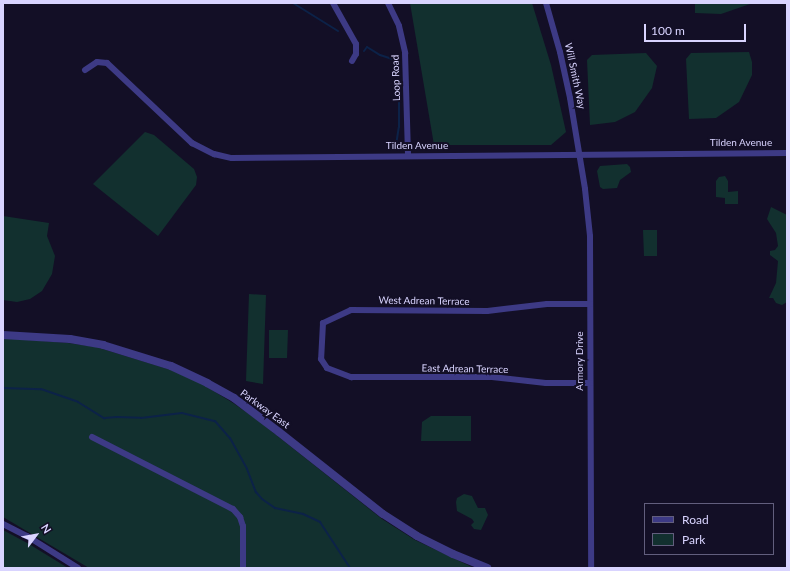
<!DOCTYPE html>
<html>
<head>
<meta charset="utf-8">
<style>
  body { margin:0 }
  #map { position:relative; width:790px; height:571px; overflow:hidden; background:#130f26; font-family:Lato,sans-serif }
  div>[style] { position:absolute }
  [style*='--x'] { left:calc(var(--x)*1px); top:calc(var(--y)*1px); width:calc(var(--w)*1px); rotate:calc(var(--a)*1deg) }
  .green>* { inset:0; background:#12302f }
  .stream>* { height:2px; margin:-1px; padding:0 1px; transform-origin:1px; border-radius:1px; background:#0c2248 }
  .minor>* { height:6px; margin:-3px; padding:0 3px; transform-origin:3px; border-radius:3px; background:#3d3a85 }
  .tertiary>* { height:8px; margin:-4px; padding:0 4px; transform-origin:4px; border-radius:4px; background:#3d3a85 }
  span { translate:-50% -50%; white-space:nowrap; text-align:center; line-height:1.15; -webkit-text-stroke:4px #130f26; paint-order:stroke }
  .street-label { font-size:10px; color:#d9d4ff }
  .frame { position:absolute; inset:0; border:4px solid #d9d4ff; pointer-events:none }
  .legend { position:absolute; left:644px; top:503px; width:130px; height:52px; box-sizing:border-box; background:#130f26; border:1px solid #625e7d; margin:0; padding:5px 7px; list-style:none; font-size:12px; color:#d9d4ff }
  .legend li { display:flex; align-items:center; gap:8px; height:20px }
  .legend b { width:20px; border:1px solid #625e7d }
  .north { position:absolute; left:16px; top:515px; width:40px; height:40px; -webkit-text-stroke:3px #130f26; paint-order:stroke; rotate:58deg; font-size:11px; font-weight:700; line-height:16px; text-align:center; color:#d9d4ff }
  .north::after { content:''; display:block; margin:auto; width:14px; height:18px; background:#d9d4ff; clip-path:polygon(50% 0,100% 100%,50% 72%,0 100%) }
  .scale { position:absolute; left:644px; top:24px; width:102px; height:18px; box-sizing:border-box; border:2px solid #d9d4ff; border-top:0; padding-left:5px; font-size:12px; line-height:14px; white-space:nowrap; color:#d9d4ff; -webkit-text-stroke:3px #130f26; paint-order:stroke }
</style>
</head>
<body>
<div id="map">
  <div class="green">
    <div style="clip-path:polygon(410px 3px,532px 3px,551px 65px,566px 132px,551px 145px,434px 145px)"></div>
    <div style="clip-path:polygon(695px 3px,753px 3px,721px 14px,695px 13px)"></div>
    <div style="clip-path:polygon(749px 52px,752px 62px,752px 75px,739px 102px,716px 118px,689px 119px,686px 59px,691px 53px)"></div>
    <div style="clip-path:polygon(646px 53px,657px 66px,652px 88px,635px 112px,615px 122px,590px 125px,587px 60px,592px 55px)"></div>
    <div style="clip-path:polygon(145px 132px,154px 135px,194px 169px,197px 177px,196px 185px,158px 236px,93px 184px)"></div>
    <div style="clip-path:polygon(627px 164px,630px 167px,631px 172px,620px 180px,617px 188px,603px 189px,600px 187px,597px 171px,600px 166px)"></div>
    <div style="clip-path:polygon(725px 176px,728px 181px,728px 192px,738px 191px,738px 204px,725px 204px,725px 198px,716px 197px,716px 181px,719px 177px)"></div>
    <div style="clip-path:polygon(771px 207px,787px 215px,787px 302px,782px 305px,776px 303px,773px 298px,769px 298px,776px 283px,778px 261px,770px 255px,770px 251px,775px 250px,778px 246px,776px 233px,767px 219px)"></div>
    <div style="clip-path:polygon(3px 216px,49px 223px,47px 236px,55px 256px,52px 274px,42px 291px,30px 299px,17px 302px,3px 300px)"></div>
    <div style="clip-path:polygon(643px 230px,657px 230px,657px 256px,644px 256px)"></div>
    <div style="clip-path:polygon(249px 294px,266px 295px,263px 384px,246px 381px)"></div>
    <div style="clip-path:polygon(269px 330px,288px 330px,287px 358px,269px 358px)"></div>
    <div style="clip-path:polygon(3px 338px,68px 343px,96px 347px,171px 370px,202px 384px,233px 403px,256px 419px,382px 519px,415px 540px,474px 568px,89px 568px,3px 517px)"></div>
    <div style="clip-path:polygon(431px 416px,471px 416px,471px 441px,421px 441px,422px 422px)"></div>
    <div style="clip-path:polygon(464px 494px,472px 496px,478px 508px,485px 508px,488px 515px,481px 530px,474px 529px,471px 525px,474px 522px,472px 519px,457px 511px,456px 502px,457px 498px)"></div>
    <div style="clip-path:polygon(3px 530px,29px 544px,68px 568px,3px 568px)"></div>
  </div>
  <div class="stream">
    <div style="--x:293;--y:3;--w:53;--a:31.9"></div>
    <div style="--x:364;--y:51;--w:5;--a:-53"></div>
    <div style="--x:367;--y:47;--w:15;--a:32"></div>
    <div style="--x:380;--y:55;--w:13;--a:18"></div>
    <div style="--x:396;--y:145;--w:18;--a:-81"></div>
    <div style="--x:399;--y:127;--w:40;--a:-90"></div>
    <div style="--x:3;--y:388;--w:38;--a:2"></div>
    <div style="--x:41;--y:389;--w:39;--a:19"></div>
    <div style="--x:78;--y:402;--w:31;--a:32"></div>
    <div style="--x:104;--y:418;--w:13;--a:-4"></div>
    <div style="--x:117;--y:417;--w:24;--a:2"></div>
    <div style="--x:141;--y:418;--w:41;--a:-7"></div>
    <div style="--x:182;--y:413;--w:34;--a:14"></div>
    <div style="--x:215;--y:421;--w:23;--a:49"></div>
    <div style="--x:230;--y:438;--w:35;--a:61"></div>
    <div style="--x:247;--y:469;--w:25;--a:69"></div>
    <div style="--x:256;--y:492;--w:9;--a:49"></div>
    <div style="--x:262;--y:499;--w:16;--a:35"></div>
    <div style="--x:275;--y:508;--w:29;--a:12"></div>
    <div style="--x:303;--y:514;--w:19;--a:25"></div>
    <div style="--x:320;--y:522;--w:55;--a:56.9"></div>
  </div>
  <div class="minor">
    <div style="--x:333;--y:3;--w:47;--a:60.7"></div>
    <div style="--x:356;--y:44;--w:10;--a:90"></div>
    <div style="--x:356;--y:54;--w:8;--a:120"></div>
    <div style="--x:388;--y:3;--w:25;--a:64"></div>
    <div style="--x:399;--y:26;--w:28;--a:77"></div>
    <div style="--x:405;--y:53;--w:103;--a:88.3"></div>
    <div style="--x:546;--y:3;--w:51;--a:74.1"></div>
    <div style="--x:560;--y:52;--w:47;--a:77.7"></div>
    <div style="--x:570;--y:98;--w:92;--a:80.6"></div>
    <div style="--x:585;--y:189;--w:47;--a:83.9"></div>
    <div style="--x:590;--y:236;--w:332;--a:89.8"></div>
    <div style="--x:85;--y:70;--w:14;--a:-34"></div>
    <div style="--x:97;--y:62;--w:10;--a:6"></div>
    <div style="--x:107;--y:63;--w:117;--a:43.3"></div>
    <div style="--x:192;--y:143;--w:25;--a:27"></div>
    <div style="--x:214;--y:154;--w:18;--a:13"></div>
    <div style="--x:232;--y:158;--w:555;--a:-0.52"></div>
    <div style="--x:590;--y:304;--w:43;--a:180"></div>
    <div style="--x:547;--y:304;--w:60;--a:173.3"></div>
    <div style="--x:487;--y:311;--w:136;--a:-179.6"></div>
    <div style="--x:351;--y:310;--w:31;--a:155"></div>
    <div style="--x:323;--y:323;--w:36;--a:93"></div>
    <div style="--x:321;--y:359;--w:11;--a:56"></div>
    <div style="--x:327;--y:368;--w:26;--a:21"></div>
    <div style="--x:351;--y:377;--w:141;--a:0"></div>
    <div style="--x:492;--y:377;--w:54;--a:6.3"></div>
    <div style="--x:546;--y:383;--w:44;--a:0"></div>
    <div style="--x:92;--y:437;--w:158;--a:27.1"></div>
    <div style="--x:233;--y:509;--w:11;--a:49"></div>
    <div style="--x:240;--y:517;--w:9;--a:72"></div>
    <div style="--x:243;--y:526;--w:42;--a:90"></div>
    <div style="--x:3;--y:524;--w:27;--a:27"></div>
    <div style="--x:27;--y:536;--w:60;--a:32.1"></div>
  </div>
  <div class="tertiary">
    <div style="--x:3;--y:335;--w:67;--a:3.4"></div>
    <div style="--x:70;--y:339;--w:34;--a:10"></div>
    <div style="--x:103;--y:345;--w:71;--a:17.2"></div>
    <div style="--x:171;--y:366;--w:40;--a:25"></div>
    <div style="--x:207;--y:383;--w:31;--a:29"></div>
    <div style="--x:234;--y:398;--w:56;--a:37.1"></div>
    <div style="--x:279;--y:432;--w:132;--a:38.3"></div>
    <div style="--x:383;--y:514;--w:40;--a:32.9"></div>
    <div style="--x:417;--y:536;--w:40;--a:26.6"></div>
    <div style="--x:453;--y:554;--w:37;--a:22"></div>
  </div>
  <div class="street-label">
    <span style="left:575px;top:76px;rotate:78deg">Will Smith Way</span>
    <span style="left:396px;top:78px;rotate:-92deg">Loop Road</span>
    <span style="left:741px;top:143px">Tilden Avenue</span>
    <span style="left:417px;top:146px">Tilden Avenue</span>
    <span style="left:424px;top:301px;rotate:1deg">West Adrean Terrace</span>
    <span style="left:580px;top:361px;rotate:-90deg">Armory Drive</span>
    <span style="left:465px;top:369px;rotate:1deg">East Adrean Terrace</span>
    <span style="left:265px;top:409px;rotate:36deg">Parkway East</span>
  </div>
  <div class="frame"></div>
  <ul class="legend">
  <li><b style="height:5px;background:#3d3a85"></b>Road</li>
  <li><b style="height:11px;background:#12302f"></b>Park</li>
  </ul>
  <div class="north">N</div>
  <div class="scale">100 m</div>
</div>
</body>
</html>
